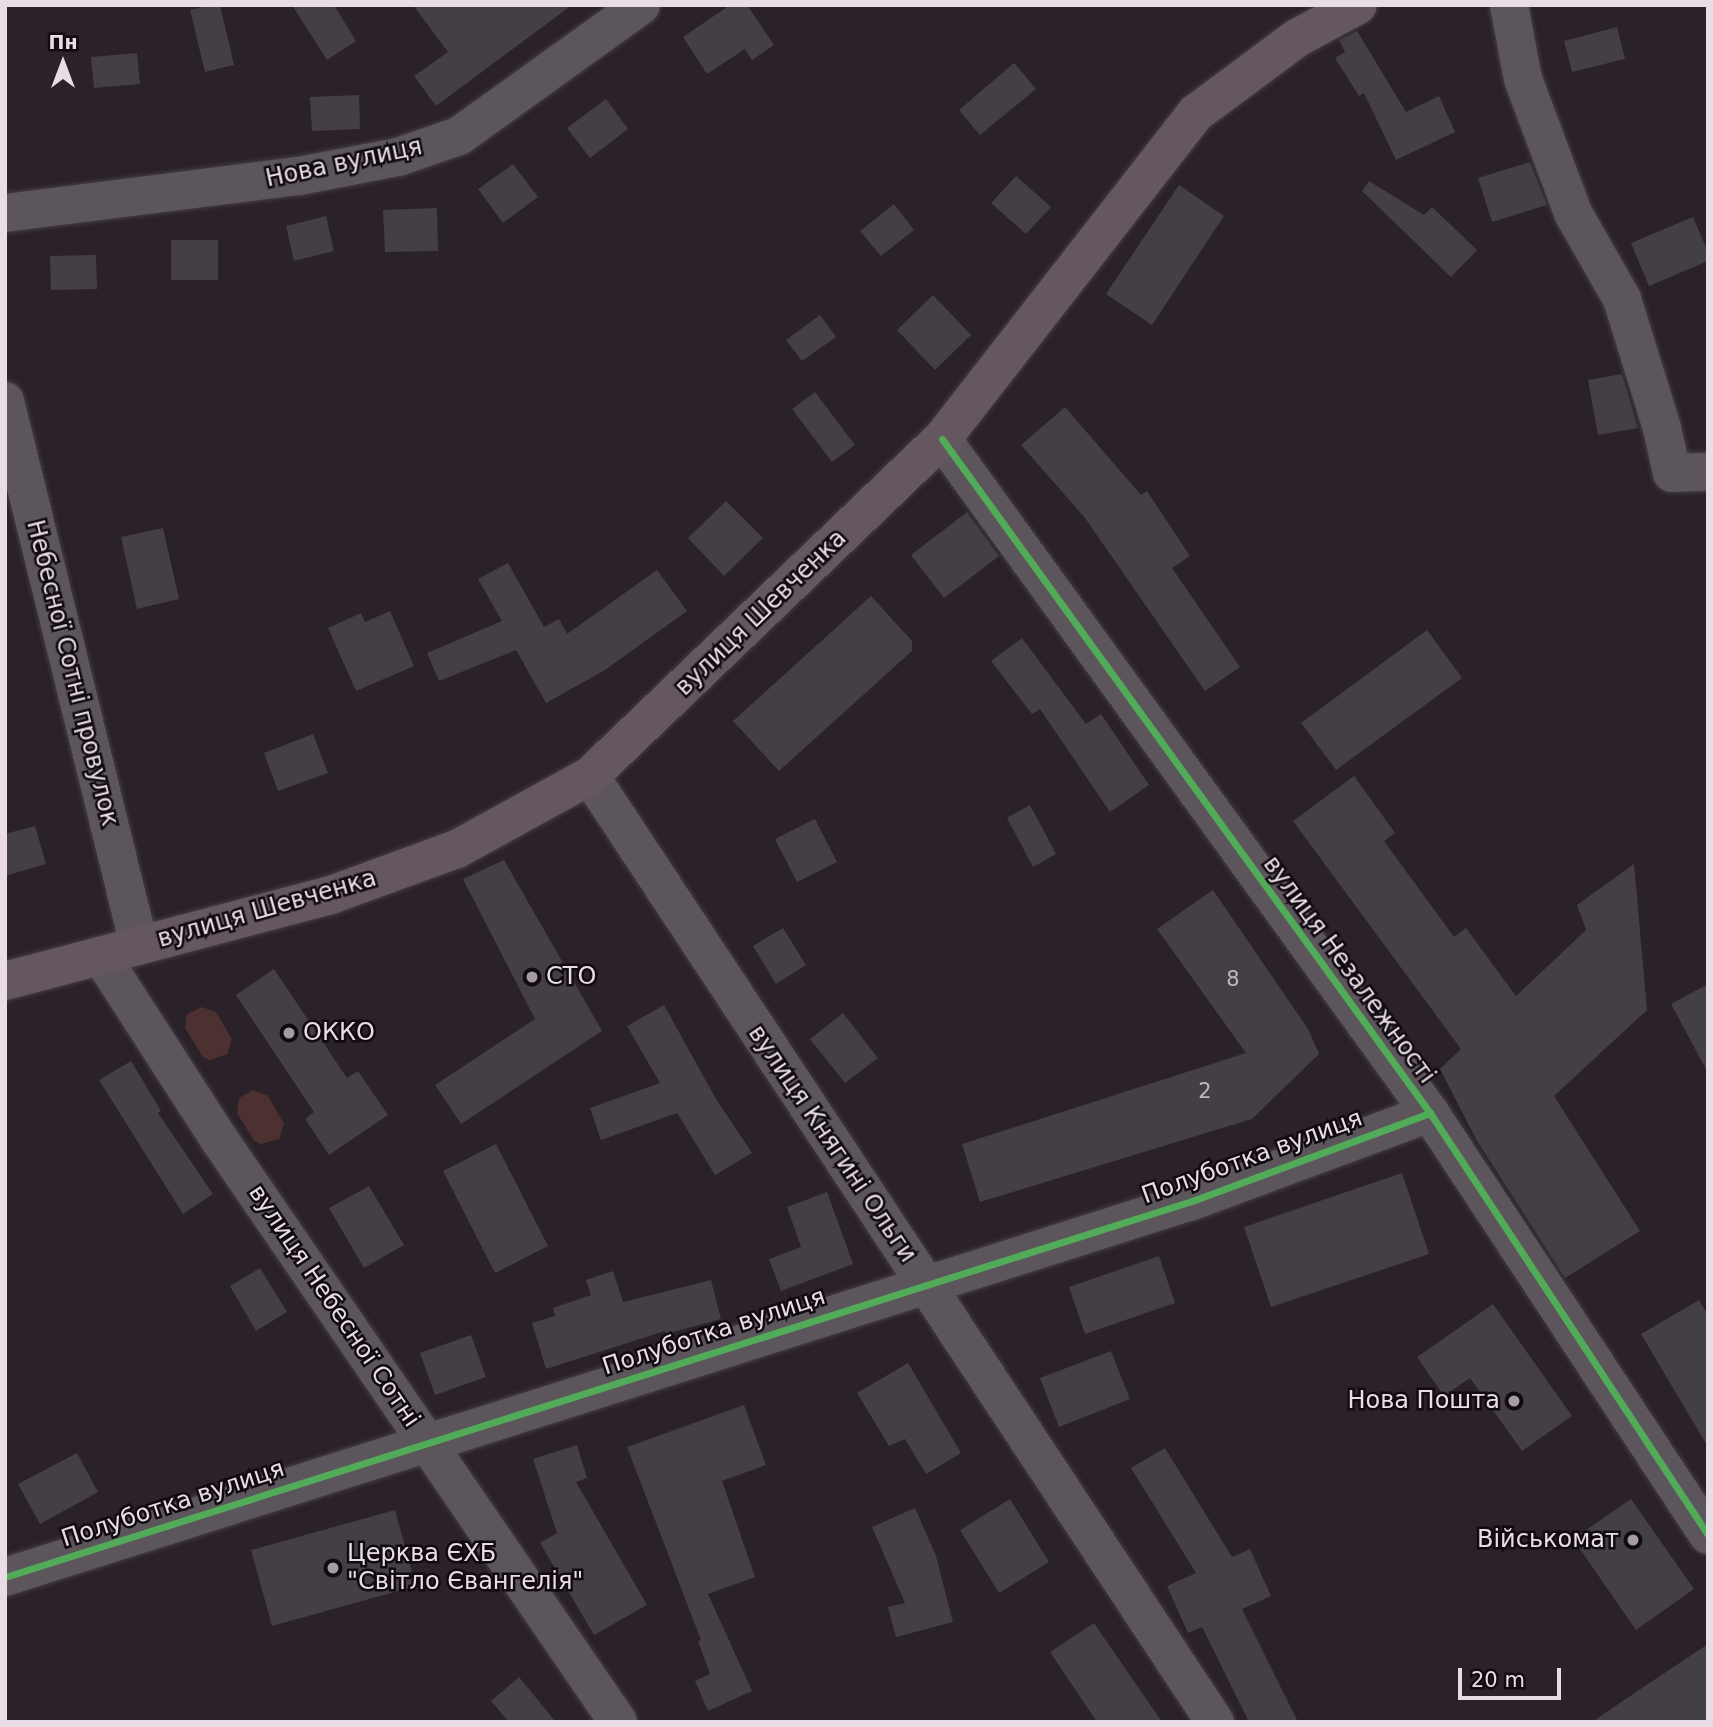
<!DOCTYPE html>
<html>
<head>
<meta charset="utf-8">
<style>
  body { margin:0 }
  #map { position:relative; width:1713px; height:1727px; overflow:hidden; background:#2a2129; font-family:"DejaVu Sans",sans-serif }
  div>[style] { position:absolute }
  [style*='--x'] { left:calc(var(--x)*1px); top:calc(var(--y)*1px); width:calc(var(--w)*1px); rotate:calc(var(--a)*1deg) }
  .green>* { inset:0; background:#4d3131 }
  .building>* { inset:0; background:#443f46 }
  .roads { filter:drop-shadow(0 0 2px #453d44) drop-shadow(0 0 2px #453d44) }
  .minor>* { height:38px; margin:-19px; padding:0 19px; transform-origin:19px; border-radius:19px; background:#5c555b }
  .major>* { height:38px; margin:-19px; padding:0 19px; transform-origin:19px; border-radius:19px; background:#655760 }
  .cycleway>* { height:7px; margin:-3.5px; padding:0 3.5px; transform-origin:3.5px; border-radius:3.5px; background:#51ab58 }
  .dots>* { width:19px; height:19px; translate:-50% -50%; box-sizing:border-box; border:4px solid #110a11; border-radius:50% }
  span { translate:-50% -50%; white-space:nowrap; text-align:center; line-height:1.15; -webkit-text-stroke:5px #110a11; paint-order:stroke }
  .number-label { font-size:21px; color:#bfb6bf }
  .number-label span { -webkit-text-stroke-width:0 }
  .street-label { font-size:24px; color:#e8dde7 }
  .poi-label { font-size:24px; color:#e8dde7 }
  .left { translate:0 -50%; text-align:left }
  .right { translate:-100% -50%; text-align:right }
  .frame { position:absolute; inset:0; border:7px solid #e8dde7; pointer-events:none }
  .north { position:absolute; left:28px; top:28px; width:70px; height:70px; -webkit-text-stroke:5px #110a11; paint-order:stroke; rotate:0deg; font-size:19px; font-weight:700; line-height:28px; text-align:center; color:#e8dde7 }
  .north::after { content:''; display:block; margin:auto; width:24px; height:32px; background:#e8dde7; clip-path:polygon(50% 0,100% 100%,50% 72%,0 100%) }
  .scale { position:absolute; left:1458px; top:1668px; width:103px; height:32px; box-sizing:border-box; border:4px solid #e8dde7; border-top:0; padding-left:9px; font-size:21px; line-height:24px; white-space:nowrap; color:#e8dde7; -webkit-text-stroke:5px #110a11; paint-order:stroke }
</style>
</head>
<body>
<div id="map">
  <div class="green">
    <div style="clip-path:polygon(202px 1007px,216px 1012px,232px 1039px,227px 1054px,210px 1060px,203px 1057px,185px 1028px,187px 1014px)"></div>
    <div style="clip-path:polygon(253px 1090px,268px 1096px,284px 1124px,279px 1139px,261px 1144px,254px 1141px,237px 1113px,239px 1098px)"></div>
  </div>
  <div class="building">
    <div style="clip-path:polygon(210px 5px,220px 5px,234px 65px,205px 72px,190px 10px)"></div>
    <div style="clip-path:polygon(292px 5px,334px 5px,356px 41px,327px 60px)"></div>
    <div style="clip-path:polygon(413px 5px,572px 5px,436px 106px,414px 76px,448px 52px)"></div>
    <div style="clip-path:polygon(730px 5px,747px 5px,774px 45px,752px 60px,745px 49px,707px 74px,683px 37px)"></div>
    <div style="clip-path:polygon(1617px 27px,1625px 59px,1572px 72px,1564px 41px)"></div>
    <div style="clip-path:polygon(1357px 31px,1406px 112px,1439px 96px,1455px 132px,1396px 160px,1364px 93px,1359px 96px,1335px 58px,1345px 52px,1339px 40px)"></div>
    <div style="clip-path:polygon(137px 53px,140px 84px,94px 88px,91px 57px)"></div>
    <div style="clip-path:polygon(1014px 63px,1036px 89px,980px 135px,959px 110px)"></div>
    <div style="clip-path:polygon(359px 95px,360px 129px,312px 131px,310px 97px)"></div>
    <div style="clip-path:polygon(606px 99px,628px 129px,590px 158px,567px 128px)"></div>
    <div style="clip-path:polygon(1530px 162px,1547px 205px,1492px 222px,1478px 178px)"></div>
    <div style="clip-path:polygon(513px 164px,538px 197px,503px 223px,478px 189px)"></div>
    <div style="clip-path:polygon(1016px 176px,1051px 207px,1026px 234px,991px 203px)"></div>
    <div style="clip-path:polygon(1369px 181px,1424px 215px,1432px 207px,1477px 250px,1451px 277px,1362px 191px)"></div>
    <div style="clip-path:polygon(1179px 185px,1224px 216px,1152px 325px,1106px 294px)"></div>
    <div style="clip-path:polygon(894px 204px,914px 230px,881px 256px,860px 231px)"></div>
    <div style="clip-path:polygon(437px 208px,438px 251px,385px 252px,383px 210px)"></div>
    <div style="clip-path:polygon(326px 216px,334px 251px,294px 261px,286px 226px)"></div>
    <div style="clip-path:polygon(1693px 217px,1708px 252px,1708px 261px,1649px 286px,1631px 243px)"></div>
    <div style="clip-path:polygon(171px 240px,218px 240px,218px 280px,171px 280px)"></div>
    <div style="clip-path:polygon(96px 255px,97px 289px,51px 290px,50px 256px)"></div>
    <div style="clip-path:polygon(933px 295px,971px 335px,935px 370px,897px 330px)"></div>
    <div style="clip-path:polygon(820px 315px,836px 337px,802px 361px,786px 340px)"></div>
    <div style="clip-path:polygon(1622px 374px,1638px 428px,1598px 435px,1588px 380px)"></div>
    <div style="clip-path:polygon(815px 392px,855px 445px,832px 462px,792px 409px)"></div>
    <div style="clip-path:polygon(1065px 407px,1141px 495px,1147px 491px,1190px 556px,1172px 568px,1240px 667px,1205px 691px,1085px 518px,1021px 445px)"></div>
    <div style="clip-path:polygon(726px 501px,763px 538px,724px 576px,688px 538px)"></div>
    <div style="clip-path:polygon(967px 512px,999px 556px,944px 598px,911px 555px)"></div>
    <div style="clip-path:polygon(163px 528px,179px 599px,137px 609px,121px 537px)"></div>
    <div style="clip-path:polygon(508px 563px,544px 627px,559px 619px,567px 634px,657px 570px,687px 611px,605px 670px,546px 703px,516px 650px,439px 681px,427px 653px,502px 621px,478px 579px)"></div>
    <div style="clip-path:polygon(871px 596px,912px 641px,912px 651px,779px 771px,733px 721px)"></div>
    <div style="clip-path:polygon(390px 611px,414px 666px,356px 691px,328px 628px,361px 613px,365px 622px)"></div>
    <div style="clip-path:polygon(1427px 630px,1462px 678px,1336px 770px,1301px 723px)"></div>
    <div style="clip-path:polygon(1022px 638px,1086px 724px,1101px 714px,1149px 785px,1110px 812px,1040px 709px,1032px 714px,991px 661px)"></div>
    <div style="clip-path:polygon(313px 734px,328px 773px,278px 791px,264px 753px)"></div>
    <div style="clip-path:polygon(1354px 776px,1395px 833px,1384px 841px,1454px 937px,1466px 928px,1516px 996px,1586px 930px,1577px 905px,1634px 864px,1647px 1010px,1554px 1096px,1640px 1231px,1565px 1278px,1477px 1141px,1440px 1069px,1461px 1049px,1293px 821px)"></div>
    <div style="clip-path:polygon(1030px 805px,1056px 854px,1033px 867px,1007px 818px)"></div>
    <div style="clip-path:polygon(815px 819px,837px 862px,797px 882px,775px 839px)"></div>
    <div style="clip-path:polygon(35px 826px,46px 864px,5px 876px,5px 834px)"></div>
    <div style="clip-path:polygon(504px 860px,602px 1031px,461px 1124px,435px 1085px,535px 1019px,463px 879px)"></div>
    <div style="clip-path:polygon(1213px 890px,1308px 1029px,1319px 1054px,1252px 1119px,980px 1202px,962px 1144px,1246px 1053px,1157px 929px)"></div>
    <div style="clip-path:polygon(783px 928px,806px 965px,776px 984px,753px 946px)"></div>
    <div style="clip-path:polygon(274px 969px,347px 1078px,358px 1071px,388px 1115px,329px 1155px,305px 1119px,314px 1112px,236px 995px)"></div>
    <div style="clip-path:polygon(1708px 984px,1708px 1073px,1671px 1004px)"></div>
    <div style="clip-path:polygon(664px 1005px,716px 1099px,752px 1153px,715px 1175px,677px 1113px,601px 1140px,590px 1108px,660px 1083px,627px 1026px)"></div>
    <div style="clip-path:polygon(843px 1013px,878px 1058px,845px 1083px,810px 1039px)"></div>
    <div style="clip-path:polygon(131px 1061px,161px 1111px,158px 1113px,213px 1194px,183px 1214px,99px 1080px)"></div>
    <div style="clip-path:polygon(496px 1144px,548px 1246px,495px 1273px,443px 1171px)"></div>
    <div style="clip-path:polygon(1402px 1173px,1429px 1254px,1271px 1307px,1244px 1227px)"></div>
    <div style="clip-path:polygon(369px 1186px,404px 1245px,364px 1268px,329px 1208px)"></div>
    <div style="clip-path:polygon(827px 1192px,853px 1264px,781px 1291px,769px 1259px,801px 1247px,787px 1207px)"></div>
    <div style="clip-path:polygon(1159px 1256px,1175px 1303px,1085px 1334px,1069px 1287px)"></div>
    <div style="clip-path:polygon(260px 1268px,287px 1312px,256px 1331px,230px 1286px)"></div>
    <div style="clip-path:polygon(613px 1271px,623px 1302px,711px 1280px,721px 1319px,666px 1334px,665px 1331px,546px 1369px,532px 1323px,555px 1316px,553px 1308px,591px 1295px,586px 1280px)"></div>
    <div style="clip-path:polygon(1699px 1300px,1708px 1315px,1708px 1447px,1641px 1334px)"></div>
    <div style="clip-path:polygon(1493px 1304px,1572px 1416px,1522px 1451px,1470px 1378px,1444px 1396px,1417px 1357px)"></div>
    <div style="clip-path:polygon(471px 1335px,486px 1377px,435px 1395px,420px 1353px)"></div>
    <div style="clip-path:polygon(1111px 1351px,1130px 1399px,1059px 1427px,1040px 1378px)"></div>
    <div style="clip-path:polygon(908px 1363px,961px 1453px,926px 1474px,905px 1439px,889px 1446px,857px 1393px)"></div>
    <div style="clip-path:polygon(744px 1405px,766px 1465px,722px 1481px,755px 1577px,708px 1594px,752px 1691px,708px 1711px,695px 1681px,710px 1674px,698px 1641px,701px 1640px,627px 1447px)"></div>
    <div style="clip-path:polygon(577px 1445px,587px 1478px,576px 1482px,647px 1605px,594px 1635px,540px 1543px,557px 1533px,533px 1459px)"></div>
    <div style="clip-path:polygon(1165px 1448px,1232px 1557px,1250px 1549px,1271px 1596px,1242px 1609px,1298px 1722px,1249px 1722px,1202px 1627px,1188px 1633px,1167px 1586px,1196px 1573px,1131px 1468px)"></div>
    <div style="clip-path:polygon(77px 1453px,98px 1492px,40px 1524px,18px 1484px)"></div>
    <div style="clip-path:polygon(1010px 1499px,1049px 1562px,999px 1593px,960px 1530px)"></div>
    <div style="clip-path:polygon(1631px 1499px,1694px 1589px,1636px 1630px,1573px 1539px)"></div>
    <div style="clip-path:polygon(915px 1508px,936px 1556px,953px 1622px,896px 1637px,888px 1607px,905px 1603px,872px 1527px)"></div>
    <div style="clip-path:polygon(395px 1510px,416px 1586px,272px 1626px,251px 1550px)"></div>
    <div style="clip-path:polygon(1094px 1623px,1162px 1722px,1097px 1722px,1050px 1652px)"></div>
    <div style="clip-path:polygon(1708px 1644px,1708px 1722px,1592px 1722px,1639px 1690px)"></div>
    <div style="clip-path:polygon(519px 1677px,556px 1722px,509px 1722px,491px 1701px)"></div>
  </div>
  <div class="roads">
    <div class="minor">
      <div style="--x:1509;--y:5;--w:75;--a:79.3"></div>
      <div style="--x:1523;--y:79;--w:143;--a:69.5"></div>
      <div style="--x:1573;--y:213;--w:99;--a:60.3"></div>
      <div style="--x:1622;--y:299;--w:135;--a:72.8"></div>
      <div style="--x:1662;--y:428;--w:46;--a:77.5"></div>
      <div style="--x:1672;--y:473;--w:36;--a:-2"></div>
      <div style="--x:5;--y:213;--w:296;--a:-7.2"></div>
      <div style="--x:299;--y:176;--w:101;--a:-10.9"></div>
      <div style="--x:398;--y:157;--w:65;--a:-19"></div>
      <div style="--x:459;--y:136;--w:224;--a:-35.7"></div>
      <div style="--x:5;--y:401;--w:560;--a:76.16"></div>
      <div style="--x:942;--y:439;--w:832;--a:54.09"></div>
      <div style="--x:1430;--y:1113;--w:505;--a:56.62"></div>
      <div style="--x:590;--y:776;--w:1134;--a:56.55"></div>
      <div style="--x:101;--y:956;--w:218;--a:57.2"></div>
      <div style="--x:219;--y:1139;--w:706;--a:55.61"></div>
      <div style="--x:5;--y:1577;--w:1245;--a:-17.58"></div>
      <div style="--x:1192;--y:1201;--w:254;--a:-20.3"></div>
    </div>
    <div class="major">
      <div style="--x:5;--y:981;--w:337;--a:-14.8"></div>
      <div style="--x:331;--y:895;--w:134;--a:-20.1"></div>
      <div style="--x:457;--y:849;--w:152;--a:-28.8"></div>
      <div style="--x:590;--y:776;--w:487;--a:-43.8"></div>
      <div style="--x:942;--y:439;--w:413;--a:-52.1"></div>
      <div style="--x:1196;--y:113;--w:126;--a:-36.6"></div>
      <div style="--x:1297;--y:38;--w:69;--a:-28.4"></div>
    </div>
  </div>
  <div class="cycleway">
    <div style="--x:942;--y:439;--w:832;--a:54.09"></div>
    <div style="--x:1430;--y:1113;--w:505;--a:56.62"></div>
    <div style="--x:5;--y:1577;--w:1245;--a:-17.58"></div>
    <div style="--x:1192;--y:1201;--w:254;--a:-20.3"></div>
  </div>
  <div class="dots">
    <div style="left:532px;top:977px;background:#a69ba4"></div>
    <div style="left:289px;top:1033px;background:#a69ba4"></div>
    <div style="left:1514px;top:1401px;background:#a69ba4"></div>
    <div style="left:1633px;top:1540px;background:#a69ba4"></div>
    <div style="left:333px;top:1568px;background:#a69ba4"></div>
  </div>
  <div class="number-label">
    <span style="left:1233px;top:979px">8</span>
    <span style="left:1205px;top:1091px">2</span>
  </div>
  <div class="street-label">
    <span style="left:344px;top:163px;rotate:-12deg">Нова вулиця</span>
    <span style="left:761px;top:613px;rotate:-44deg">вулиця Шевченка</span>
    <span style="left:72px;top:673px;rotate:76deg">Небесної Сотні провулок</span>
    <span style="left:267px;top:909px;rotate:-16deg">вулиця Шевченка</span>
    <span style="left:1349px;top:970px;rotate:54deg">вулиця Незалежності</span>
    <span style="left:832px;top:1144px;rotate:56deg">вулиця Княгині Ольги</span>
    <span style="left:1252px;top:1157px;rotate:-20deg">Полуботка вулиця</span>
    <span style="left:334px;top:1306px;rotate:56deg">вулиця Небесної Сотні</span>
    <span style="left:714px;top:1332px;rotate:-18deg">Полуботка вулиця</span>
    <span style="left:173px;top:1504px;rotate:-18deg">Полуботка вулиця</span>
  </div>
  <div class="poi-label">
    <span class="left" style="left:546px;top:977px">СТО</span>
    <span class="left" style="left:303px;top:1033px">ОККО</span>
    <span class="right" style="left:1500px;top:1401px">Нова Пошта</span>
    <span class="right" style="left:1619px;top:1540px">Вiйськомат</span>
    <span class="left" style="left:347px;top:1568px">Церква ЄХБ<br>"Світло Євангелія"</span>
  </div>
  <div class="frame"></div>
  <div class="north">Пн</div>
  <div class="scale">20 m</div>
</div>
</body>
</html>
